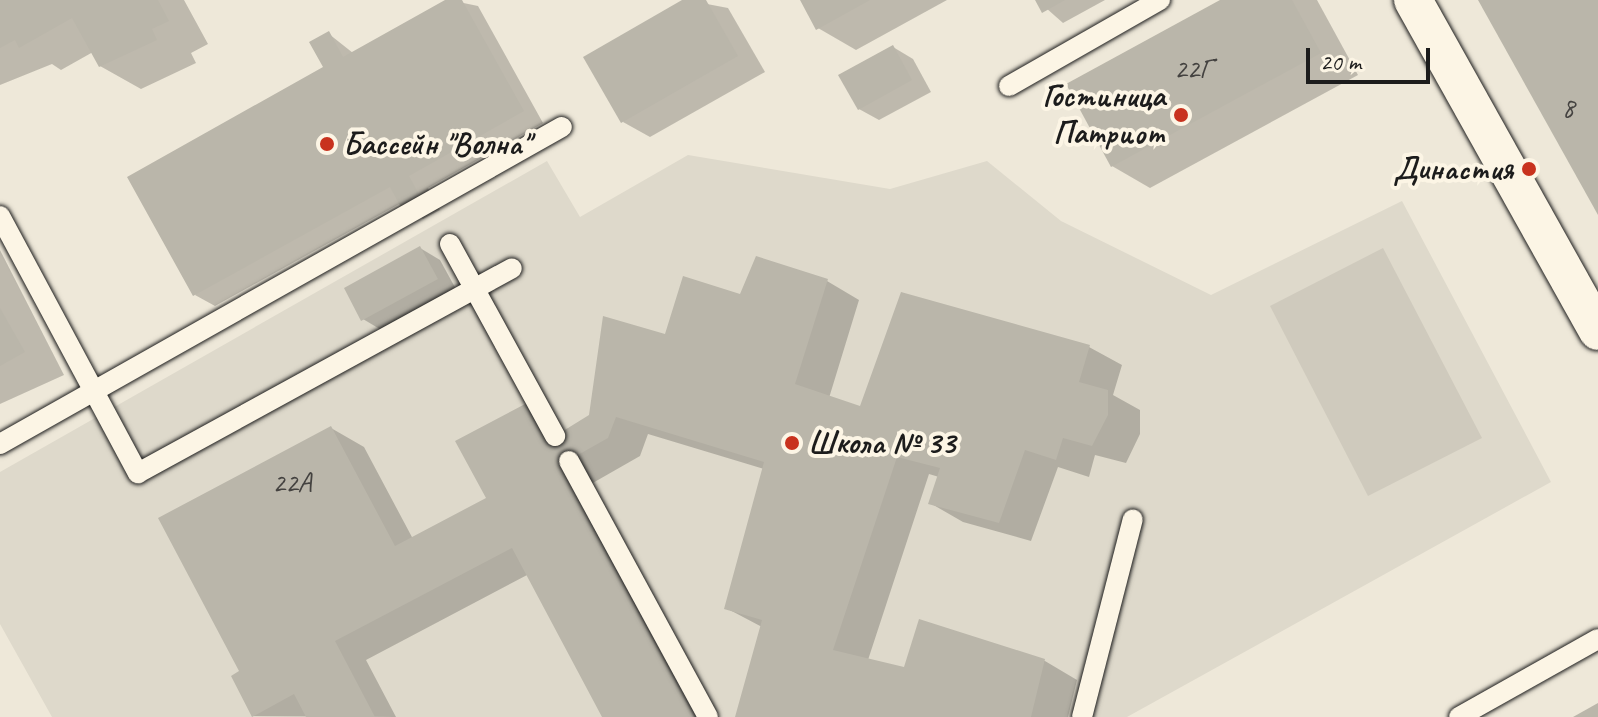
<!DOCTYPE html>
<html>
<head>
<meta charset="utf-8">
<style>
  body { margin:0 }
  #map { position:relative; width:1598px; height:717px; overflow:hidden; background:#eee8d9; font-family:Caveat,sans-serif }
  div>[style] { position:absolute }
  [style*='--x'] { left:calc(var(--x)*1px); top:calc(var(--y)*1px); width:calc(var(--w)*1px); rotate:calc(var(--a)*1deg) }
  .built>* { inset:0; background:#ded9cb }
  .green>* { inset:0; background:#cfcabd }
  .shadow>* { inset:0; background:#0003 }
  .building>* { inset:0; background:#bab6aa }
  .roads { filter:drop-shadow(0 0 2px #1c1c1c) drop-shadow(0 0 2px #1c1c1c) }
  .service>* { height:20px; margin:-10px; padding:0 10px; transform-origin:10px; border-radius:10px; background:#fcf5e5 }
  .minor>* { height:38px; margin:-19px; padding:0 19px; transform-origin:19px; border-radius:19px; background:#fcf5e5 }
  .dots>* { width:22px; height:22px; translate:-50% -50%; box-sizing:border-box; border:4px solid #fcf5e5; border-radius:50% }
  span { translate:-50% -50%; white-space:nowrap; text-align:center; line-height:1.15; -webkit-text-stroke:8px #fcf5e5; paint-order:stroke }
  .number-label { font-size:28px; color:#444240 }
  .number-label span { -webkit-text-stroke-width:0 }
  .poi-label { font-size:32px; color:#1c1c1c; font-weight:700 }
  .right { translate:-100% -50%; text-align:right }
  .left { translate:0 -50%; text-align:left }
  .scale { position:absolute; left:1306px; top:48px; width:124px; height:36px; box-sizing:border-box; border:4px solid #1c1c1c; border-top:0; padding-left:10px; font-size:24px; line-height:28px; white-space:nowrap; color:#1c1c1c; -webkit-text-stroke:6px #fcf5e5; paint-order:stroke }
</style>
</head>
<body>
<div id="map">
  <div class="built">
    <div style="clip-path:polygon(688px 155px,890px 189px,987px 161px,1061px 221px,1211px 295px,1402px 201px,1551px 482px,1127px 717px,52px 717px,0 624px,0 472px,547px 161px,580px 217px)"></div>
  </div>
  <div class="green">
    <div style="clip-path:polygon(1383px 248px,1482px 438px,1368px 496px,1270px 306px)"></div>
  </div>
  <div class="shadow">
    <div style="clip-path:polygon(0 0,184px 0,208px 44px,191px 53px,196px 63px,141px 89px,100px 66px,93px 52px,61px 70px,52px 64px,0 85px)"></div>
    <div style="clip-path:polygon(449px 0,478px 6px,543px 123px,428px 188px,440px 210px,423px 219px,401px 203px,215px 306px,195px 295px,326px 68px,329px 34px,353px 53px)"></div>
    <div style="clip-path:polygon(686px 0,728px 8px,765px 72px,650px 137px,623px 122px)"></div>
    <div style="clip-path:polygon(802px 0,947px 0,856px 50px,818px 28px)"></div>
    <div style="clip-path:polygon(1037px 0,1105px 0,1063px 23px)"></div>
    <div style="clip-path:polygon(1225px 0,1317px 0,1358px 75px,1150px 188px,1112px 166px)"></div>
    <div style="clip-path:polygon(893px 47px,913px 59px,931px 92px,879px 120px,859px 109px)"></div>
    <div style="clip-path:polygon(420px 248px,440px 260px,457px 291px,383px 331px,363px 319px)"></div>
    <div style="clip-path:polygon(0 250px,64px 375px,0 404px)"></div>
    <div style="clip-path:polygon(827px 281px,859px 300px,829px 398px,861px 409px,1089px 347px,1122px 365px,1113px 395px,1140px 410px,1140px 434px,1126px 463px,1095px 455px,1089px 477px,1058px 467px,1031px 541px,963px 522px,930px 503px,939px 477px,929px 474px,868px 660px,906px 669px,920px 621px,1045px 661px,1077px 680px,1068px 717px,738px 717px,762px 627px,726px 608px,764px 469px,648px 434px,640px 456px,591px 484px,715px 717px,604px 717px,529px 574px,366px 660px,396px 717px,254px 716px,242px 672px,331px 428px,364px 447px,413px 539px,489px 499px,591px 417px,666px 336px,741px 296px)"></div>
  </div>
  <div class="building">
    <div style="clip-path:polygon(0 0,158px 0,169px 21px,152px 29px,157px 40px,99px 67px,72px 18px,19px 48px,15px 40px,0 48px)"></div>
    <div style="clip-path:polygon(445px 0,462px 0,524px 111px,409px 176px,421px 198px,402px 209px,390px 187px,193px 296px,127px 177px,323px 67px,309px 42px,329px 31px,343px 57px)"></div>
    <div style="clip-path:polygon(682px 0,706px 0,738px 56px,621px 123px,583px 57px)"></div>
    <div style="clip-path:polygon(800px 0,870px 0,816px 30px)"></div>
    <div style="clip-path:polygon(1035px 0,1065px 0,1042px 13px)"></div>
    <div style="clip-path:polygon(1220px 0,1292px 0,1321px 53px,1111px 167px,1066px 84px)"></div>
    <div style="clip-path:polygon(1478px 0,1598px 0,1598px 215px)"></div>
    <div style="clip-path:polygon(893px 45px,912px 80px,858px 110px,838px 75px)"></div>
    <div style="clip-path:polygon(420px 246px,438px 279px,361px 321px,344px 288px)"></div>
    <div style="clip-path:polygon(756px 256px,828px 279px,795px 384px,860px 406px,901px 292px,1090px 345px,1079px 382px,1108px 390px,1108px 415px,1092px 446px,1063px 438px,1056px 460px,1025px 450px,999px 523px,928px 504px,940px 468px,897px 457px,833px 650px,904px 667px,919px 619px,1045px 659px,1031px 717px,735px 717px,762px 620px,724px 609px,764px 462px,616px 417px,608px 438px,560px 465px,694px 717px,602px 717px,512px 548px,335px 641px,375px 717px,306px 717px,294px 694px,252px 717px,231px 676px,239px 671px,158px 518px,331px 426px,395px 546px,486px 498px,455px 441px,527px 403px,547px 441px,589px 415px,603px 316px,665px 334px,683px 276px,740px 294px)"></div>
    <div style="clip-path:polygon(0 308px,25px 352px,0 366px)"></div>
    <div style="clip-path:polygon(1598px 703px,1598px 717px,1573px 717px)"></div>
  </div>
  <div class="roads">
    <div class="service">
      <div style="--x:1009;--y:86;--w:174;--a:-29.7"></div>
      <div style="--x:0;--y:216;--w:292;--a:61.8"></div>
      <div style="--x:138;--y:473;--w:426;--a:-28.7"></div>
      <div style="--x:450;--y:244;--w:219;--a:61.3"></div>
      <div style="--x:0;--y:444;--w:645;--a:-29.43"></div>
      <div style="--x:569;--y:461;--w:291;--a:61.5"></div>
      <div style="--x:1082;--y:717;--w:204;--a:-75.6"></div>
      <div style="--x:1459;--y:717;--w:159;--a:-29.3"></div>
    </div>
    <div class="minor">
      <div style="--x:1413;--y:0;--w:379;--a:60.8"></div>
    </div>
  </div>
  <div class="dots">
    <div style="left:1181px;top:115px;background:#c8321e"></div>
    <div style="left:327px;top:144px;background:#c8321e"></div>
    <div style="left:1529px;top:169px;background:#c8321e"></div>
    <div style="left:792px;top:443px;background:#c8321e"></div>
  </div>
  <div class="number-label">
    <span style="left:1193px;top:69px">22Г</span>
    <span style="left:1568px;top:108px">8</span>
    <span style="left:292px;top:483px">22А</span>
  </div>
  <div class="poi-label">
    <span class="right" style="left:1165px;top:115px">Гостиница<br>Патриот</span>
    <span class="left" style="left:343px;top:144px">Бассейн "Волна"</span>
    <span class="right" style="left:1513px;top:169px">Династия</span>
    <span class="left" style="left:808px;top:443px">Школа № 33</span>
  </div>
  <div class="scale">20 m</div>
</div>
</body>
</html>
